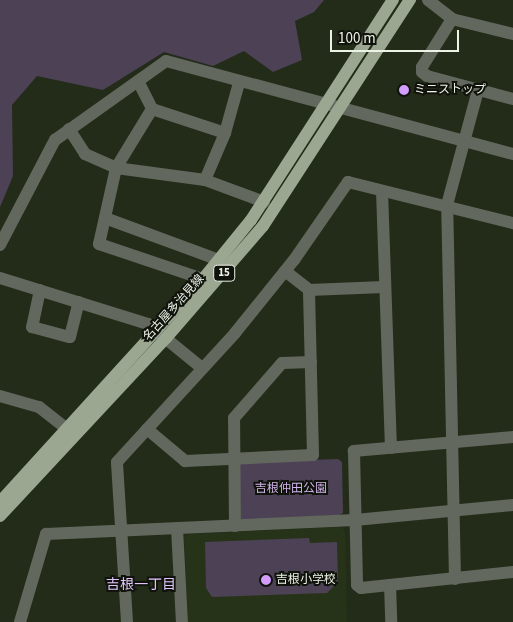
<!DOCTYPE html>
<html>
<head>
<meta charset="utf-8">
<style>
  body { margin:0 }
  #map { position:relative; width:513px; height:622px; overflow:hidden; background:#232c19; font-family:"Source Sans 3","Noto Sans JP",sans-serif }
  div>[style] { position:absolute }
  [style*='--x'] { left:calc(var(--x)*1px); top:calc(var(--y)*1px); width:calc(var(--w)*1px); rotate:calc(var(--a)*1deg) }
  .built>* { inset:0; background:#263319 }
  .green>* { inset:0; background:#4c4155 }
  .minor>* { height:12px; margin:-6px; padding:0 6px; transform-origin:6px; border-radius:6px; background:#63685e }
  .major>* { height:12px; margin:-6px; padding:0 6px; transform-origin:6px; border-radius:6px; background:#9ca792 }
  .dots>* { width:14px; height:14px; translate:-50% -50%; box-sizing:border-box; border:2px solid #0f130b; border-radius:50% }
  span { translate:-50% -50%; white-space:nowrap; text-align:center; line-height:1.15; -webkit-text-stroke:4px #0f130b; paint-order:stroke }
  .shield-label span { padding:1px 4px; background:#0f130b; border:1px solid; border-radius:4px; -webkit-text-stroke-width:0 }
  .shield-label { font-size:11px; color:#ecf3e6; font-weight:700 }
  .poi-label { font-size:12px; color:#ecf3e6 }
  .left { translate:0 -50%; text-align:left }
  .street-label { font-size:12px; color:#ecf3e6 }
  .park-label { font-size:12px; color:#d0b3e8 }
  .neighbourhood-label { font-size:14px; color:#e0c3f9 }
  .scale { position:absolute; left:330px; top:30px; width:129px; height:22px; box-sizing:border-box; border:2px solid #ecf3e6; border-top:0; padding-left:6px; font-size:15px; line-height:18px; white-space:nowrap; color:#ecf3e6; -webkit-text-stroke:4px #0f130b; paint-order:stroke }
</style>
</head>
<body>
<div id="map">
  <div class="built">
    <div style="clip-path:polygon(341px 527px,345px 531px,347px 622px,188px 622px,184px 537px,188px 534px)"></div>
  </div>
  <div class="green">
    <div style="clip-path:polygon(0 0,324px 0,314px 12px,295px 21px,302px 60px,273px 72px,244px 51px,213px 66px,164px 52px,103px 90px,37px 76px,12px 105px,13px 176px,0 207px)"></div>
    <div style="clip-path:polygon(338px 459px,342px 462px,343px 513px,339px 515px,241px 520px,239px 465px,242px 462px)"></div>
    <div style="clip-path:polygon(309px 538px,310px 543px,337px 542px,338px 582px,327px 593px,212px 597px,206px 588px,205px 542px)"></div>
  </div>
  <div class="minor">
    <div style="--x:428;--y:0;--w:31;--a:38"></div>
    <div style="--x:513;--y:34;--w:63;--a:-166.2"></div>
    <div style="--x:452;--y:19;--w:57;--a:122"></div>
    <div style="--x:422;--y:67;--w:5;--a:90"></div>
    <div style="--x:422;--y:72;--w:6;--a:39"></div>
    <div style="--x:427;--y:76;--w:89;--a:15"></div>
    <div style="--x:138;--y:81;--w:31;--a:63"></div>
    <div style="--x:152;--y:109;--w:77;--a:18.2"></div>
    <div style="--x:152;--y:109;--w:69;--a:121.4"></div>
    <div style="--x:116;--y:168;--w:78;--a:102.6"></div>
    <div style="--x:99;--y:244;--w:110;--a:18.6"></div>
    <div style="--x:69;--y:129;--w:30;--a:57"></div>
    <div style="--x:85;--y:154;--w:34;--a:24"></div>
    <div style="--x:116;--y:168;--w:90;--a:7.7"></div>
    <div style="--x:205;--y:180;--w:63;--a:20.4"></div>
    <div style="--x:205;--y:180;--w:51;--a:-66.9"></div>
    <div style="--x:225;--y:133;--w:52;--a:-74.4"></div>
    <div style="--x:382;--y:191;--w:257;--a:88"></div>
    <div style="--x:105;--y:218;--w:121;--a:20.2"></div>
    <div style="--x:0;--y:245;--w:119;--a:-62.4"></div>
    <div style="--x:55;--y:140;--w:136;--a:-35.4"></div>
    <div style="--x:166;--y:61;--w:359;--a:15"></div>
    <div style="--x:285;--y:271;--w:31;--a:38"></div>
    <div style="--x:0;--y:278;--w:155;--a:17.3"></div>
    <div style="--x:148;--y:324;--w:70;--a:39.2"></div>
    <div style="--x:40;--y:290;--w:38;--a:102"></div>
    <div style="--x:32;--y:327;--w:39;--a:15"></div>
    <div style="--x:70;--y:337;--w:36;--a:-76"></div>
    <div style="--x:0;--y:396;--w:41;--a:15.8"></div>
    <div style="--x:39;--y:407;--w:36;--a:38"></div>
    <div style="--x:147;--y:429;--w:50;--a:40.1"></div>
    <div style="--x:185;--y:461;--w:128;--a:-2.7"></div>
    <div style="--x:313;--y:455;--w:165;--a:-91.4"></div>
    <div style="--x:309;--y:290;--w:75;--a:-2.3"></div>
    <div style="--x:513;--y:437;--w:160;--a:175"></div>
    <div style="--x:354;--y:451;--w:134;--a:88.7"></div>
    <div style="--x:357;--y:585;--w:5;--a:37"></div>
    <div style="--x:361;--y:588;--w:153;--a:-6"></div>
    <div style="--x:235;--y:526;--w:108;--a:-90.5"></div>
    <div style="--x:234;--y:418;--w:73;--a:-48.9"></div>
    <div style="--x:282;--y:363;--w:29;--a:-2"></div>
    <div style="--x:177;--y:528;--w:94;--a:87"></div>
    <div style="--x:455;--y:579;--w:374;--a:-91.2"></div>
    <div style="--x:447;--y:205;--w:119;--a:-74.9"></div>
    <div style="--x:390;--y:585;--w:37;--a:88"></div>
    <div style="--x:20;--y:622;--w:92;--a:-73.5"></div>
    <div style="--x:46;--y:534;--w:309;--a:-2.6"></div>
    <div style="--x:355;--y:520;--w:159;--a:-5.4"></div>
    <div style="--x:127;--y:622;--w:160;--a:-93.6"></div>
    <div style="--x:117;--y:462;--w:175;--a:-47.5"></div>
    <div style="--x:235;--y:333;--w:94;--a:-51.1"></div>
    <div style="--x:294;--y:260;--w:95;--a:-55.3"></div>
    <div style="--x:348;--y:182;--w:170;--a:14"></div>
  </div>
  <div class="major">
    <div style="--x:0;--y:502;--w:302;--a:-47.7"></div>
    <div style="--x:203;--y:279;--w:76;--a:-50.9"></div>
    <div style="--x:251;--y:220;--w:262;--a:-57.2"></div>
    <div style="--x:0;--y:516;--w:243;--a:-47"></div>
    <div style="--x:166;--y:338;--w:148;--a:-49.1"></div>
    <div style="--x:263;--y:226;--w:270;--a:-57"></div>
  </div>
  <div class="dots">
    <div style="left:404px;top:90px;background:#d29dfd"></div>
    <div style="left:266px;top:580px;background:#d29dfd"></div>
  </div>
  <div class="shield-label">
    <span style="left:224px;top:273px">15</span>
  </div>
  <div class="poi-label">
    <span class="left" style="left:414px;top:90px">ミニストップ</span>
    <span class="left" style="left:276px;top:580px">吉根小学校</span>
  </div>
  <div class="street-label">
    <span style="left:174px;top:308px;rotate:-48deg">名古屋多治見線</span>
  </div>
  <div class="park-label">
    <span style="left:291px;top:489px">吉根仲田公園</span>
  </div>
  <div class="neighbourhood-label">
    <span style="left:141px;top:585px">吉根一丁目</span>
  </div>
  <div class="scale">100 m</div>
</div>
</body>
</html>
